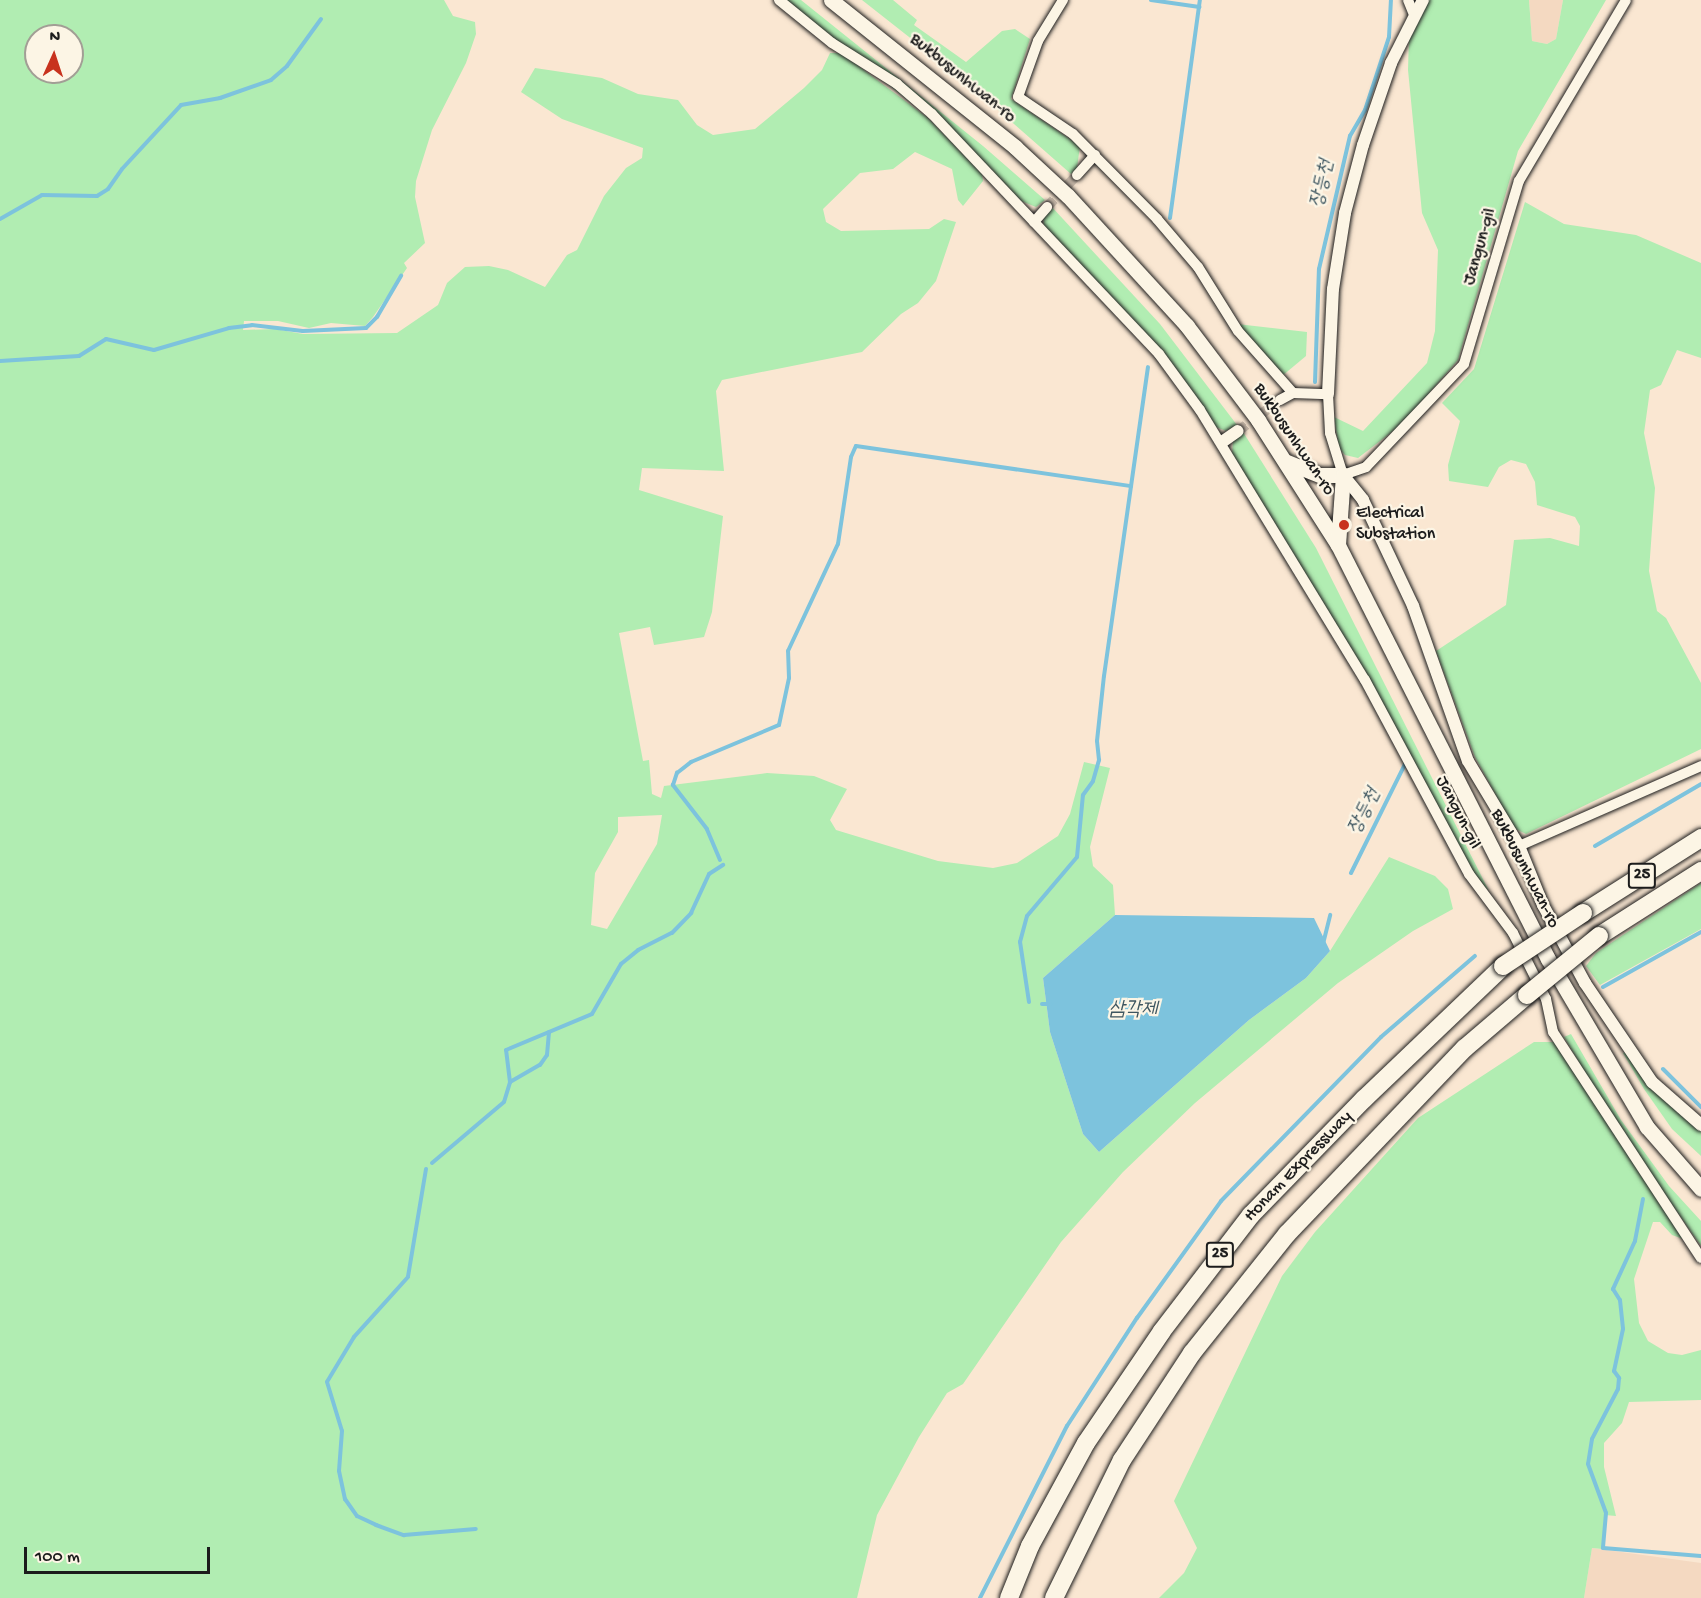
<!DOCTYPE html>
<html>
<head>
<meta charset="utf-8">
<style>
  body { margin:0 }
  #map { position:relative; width:1701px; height:1598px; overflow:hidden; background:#fae7d2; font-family:"Gochi Hand","Poor Story",sans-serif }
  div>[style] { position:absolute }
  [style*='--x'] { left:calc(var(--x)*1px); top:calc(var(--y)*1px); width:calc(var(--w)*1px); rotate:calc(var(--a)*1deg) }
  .built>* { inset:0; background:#f4d9c1 }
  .green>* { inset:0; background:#b1edb2 }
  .water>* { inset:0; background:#7dc3dd }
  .stream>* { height:4px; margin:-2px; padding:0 2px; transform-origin:2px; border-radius:2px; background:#7dc3dd }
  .minor-tunnel>* { height:10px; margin-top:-5px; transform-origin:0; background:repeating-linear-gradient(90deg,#cebeae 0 10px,transparent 0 15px) }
  .roads { filter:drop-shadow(0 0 2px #1c1c1c) drop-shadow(0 0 2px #1c1c1c) }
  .minor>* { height:10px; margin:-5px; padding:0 5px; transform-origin:5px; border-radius:5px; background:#fcf5e5 }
  .tertiary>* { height:12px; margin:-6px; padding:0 6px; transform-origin:6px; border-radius:6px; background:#fcf5e5 }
  .primary>* { height:15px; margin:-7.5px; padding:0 7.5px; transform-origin:7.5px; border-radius:7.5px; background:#fcf5e5 }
  .motorway>* { height:18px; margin:-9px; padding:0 9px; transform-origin:9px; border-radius:9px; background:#fcf5e5 }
  .bridges { filter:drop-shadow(0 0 2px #1c1c1c) drop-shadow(0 0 2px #1c1c1c) }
  .motorway-bridge>* { height:18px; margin:-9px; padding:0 9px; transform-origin:9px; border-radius:9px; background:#fcf5e5 }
  .dots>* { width:16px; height:16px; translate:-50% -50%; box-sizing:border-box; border:3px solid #fcf5e5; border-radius:50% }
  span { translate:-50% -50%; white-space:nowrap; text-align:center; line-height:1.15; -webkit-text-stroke:4.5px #fcf5e5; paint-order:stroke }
  .shield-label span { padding:2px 4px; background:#fcf5e5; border:2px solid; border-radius:4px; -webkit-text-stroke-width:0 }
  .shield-label { font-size:16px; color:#1c1c1c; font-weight:700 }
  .street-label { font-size:18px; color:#1c1c1c }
  .poi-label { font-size:18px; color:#1c1c1c }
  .left { translate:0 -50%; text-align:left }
  .water-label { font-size:20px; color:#3e5660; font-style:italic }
  .north { position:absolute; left:24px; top:24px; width:60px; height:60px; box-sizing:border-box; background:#fcf5e5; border:2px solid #a29e95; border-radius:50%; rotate:3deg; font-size:16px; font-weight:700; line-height:24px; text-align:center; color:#1c1c1c }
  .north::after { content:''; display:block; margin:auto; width:21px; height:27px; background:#c8321e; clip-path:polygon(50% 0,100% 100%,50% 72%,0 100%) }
  .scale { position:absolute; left:24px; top:1547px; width:186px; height:27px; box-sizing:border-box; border:3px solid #1c1c1c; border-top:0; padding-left:8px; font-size:18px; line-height:21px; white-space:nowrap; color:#1c1c1c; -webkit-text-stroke:4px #fcf5e5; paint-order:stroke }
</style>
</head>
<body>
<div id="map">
  <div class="built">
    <div style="clip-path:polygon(1529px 0,1563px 0,1556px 39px,1547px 44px,1532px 41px)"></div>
    <div style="clip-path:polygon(1592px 1548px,1701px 1563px,1701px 1598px,1584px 1598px)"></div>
  </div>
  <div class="green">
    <div style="clip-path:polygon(evenodd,0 0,444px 0,453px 16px,475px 22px,476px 34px,466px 63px,432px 130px,416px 181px,415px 197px,425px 243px,404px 263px,407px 268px,373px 317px,365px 326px,331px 323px,309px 328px,278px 321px,244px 321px,243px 330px,275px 329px,303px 334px,397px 333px,438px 305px,447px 283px,465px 267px,489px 266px,508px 270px,545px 287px,567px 255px,577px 250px,604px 196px,626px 168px,642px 158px,643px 148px,562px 119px,521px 92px,535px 68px,602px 78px,638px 94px,678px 100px,697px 125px,713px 135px,755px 129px,804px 88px,822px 70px,830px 53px,841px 53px,928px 118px,982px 174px,983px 181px,963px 206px,958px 200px,952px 169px,915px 152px,893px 169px,860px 173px,823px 209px,826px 222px,841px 231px,929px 229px,944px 219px,956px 222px,936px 281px,918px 303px,901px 314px,862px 352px,722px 380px,716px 391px,724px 471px,642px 468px,639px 490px,723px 516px,712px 612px,704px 637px,654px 645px,650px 627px,619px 633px,643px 761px,649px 760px,652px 794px,661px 798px,664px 786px,767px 773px,814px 776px,847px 789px,830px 820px,836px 830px,938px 861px,993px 868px,1017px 863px,1058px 836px,1070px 814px,1084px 762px,1110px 768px,1090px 847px,1093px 866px,1113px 885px,1115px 915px,1043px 978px,1050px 1032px,1083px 1134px,1099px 1152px,1249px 1020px,1306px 978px,1330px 951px,1389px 857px,1435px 876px,1448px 889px,1453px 909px,1413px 931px,1338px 983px,1195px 1103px,1123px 1172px,1061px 1242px,963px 1384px,947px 1393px,919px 1437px,877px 1515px,857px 1598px,0 1598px,0 0,36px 36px,72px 36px,72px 72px,36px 72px,36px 36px,0 0,662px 815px,657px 844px,607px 929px,591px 925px,595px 873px,618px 832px,618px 817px,662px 815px)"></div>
    <div style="clip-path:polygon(786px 0,801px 0,983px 146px,1045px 200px,1036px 207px,1021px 201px,989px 167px)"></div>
    <div style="clip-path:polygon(862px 0,893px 0,917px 20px,914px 25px,966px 62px,1002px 31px,1015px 29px,1030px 39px,1011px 99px,1080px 146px,1077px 168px,1071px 174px,965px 81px)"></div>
    <div style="clip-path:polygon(1428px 0,1529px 0,1532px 41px,1547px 44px,1556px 39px,1563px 0,1606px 0,1518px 151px,1458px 360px,1401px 425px,1358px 458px,1345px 455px,1339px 448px,1334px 417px,1363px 431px,1427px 363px,1435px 331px,1438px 250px,1422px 213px,1408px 70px,1409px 36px)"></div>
    <div style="clip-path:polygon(1525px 202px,1564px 224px,1636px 235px,1701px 263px,1701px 358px,1677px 350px,1661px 385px,1650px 390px,1644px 433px,1655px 488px,1649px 571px,1657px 611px,1666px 618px,1701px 683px,1701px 749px,1526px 834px,1514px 828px,1475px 757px,1436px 651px,1506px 605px,1514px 540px,1550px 538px,1579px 546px,1580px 526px,1575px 517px,1537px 505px,1535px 482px,1526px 464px,1511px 460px,1499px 467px,1488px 487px,1449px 481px,1448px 465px,1460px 421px,1442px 403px,1474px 369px)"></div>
    <div style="clip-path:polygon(1051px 206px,1160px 324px,1237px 425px,1226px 431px,1216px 427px,1044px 228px,1043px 212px)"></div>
    <div style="clip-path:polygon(1237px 324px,1307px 332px,1306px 356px,1282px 376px)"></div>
    <div style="clip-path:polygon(1243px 432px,1316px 548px,1489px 891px,1474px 874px,1232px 454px,1233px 441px)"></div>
    <div style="clip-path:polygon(1701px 883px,1701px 929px,1600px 985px,1586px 966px,1596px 953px)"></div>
    <div style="clip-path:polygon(1571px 1034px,1621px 1120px,1669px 1186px,1701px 1221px,1701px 1246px,1617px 1126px,1564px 1037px)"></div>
    <div style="clip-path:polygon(1534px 1042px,1554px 1042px,1686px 1240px,1672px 1235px,1660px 1222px,1653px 1222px,1634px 1279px,1639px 1323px,1648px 1341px,1668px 1353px,1682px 1355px,1701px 1350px,1701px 1400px,1629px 1402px,1622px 1423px,1604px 1443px,1604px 1467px,1616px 1516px,1605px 1515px,1602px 1549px,1592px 1548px,1584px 1598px,1159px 1598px,1184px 1573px,1197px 1548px,1174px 1501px,1282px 1276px,1315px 1232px,1418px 1118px)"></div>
    <div style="clip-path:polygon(1626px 1052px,1701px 1127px,1701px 1156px,1672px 1129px,1644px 1089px,1623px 1053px)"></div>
  </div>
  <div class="water">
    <div style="clip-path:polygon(1115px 915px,1314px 918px,1330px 951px,1306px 978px,1249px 1020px,1099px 1152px,1083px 1134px,1050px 1032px,1043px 978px)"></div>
  </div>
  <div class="stream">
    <div style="--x:1151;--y:0;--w:49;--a:8.3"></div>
    <div style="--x:1170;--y:218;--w:220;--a:-82.2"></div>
    <div style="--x:0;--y:219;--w:48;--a:-29.7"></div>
    <div style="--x:42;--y:195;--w:55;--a:1"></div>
    <div style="--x:97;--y:196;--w:13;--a:-32"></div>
    <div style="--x:108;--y:189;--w:24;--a:-55"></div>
    <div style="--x:122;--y:169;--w:87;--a:-47.3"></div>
    <div style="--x:181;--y:105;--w:40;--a:-10"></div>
    <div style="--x:220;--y:98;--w:54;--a:-19.4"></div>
    <div style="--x:271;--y:80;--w:21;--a:-41"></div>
    <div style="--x:287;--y:66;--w:58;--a:-54.1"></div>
    <div style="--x:0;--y:361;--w:79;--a:-3.6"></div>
    <div style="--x:79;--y:356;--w:32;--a:-32"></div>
    <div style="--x:106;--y:339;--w:49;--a:12.9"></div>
    <div style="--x:154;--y:350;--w:78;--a:-16.3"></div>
    <div style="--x:229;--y:328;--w:23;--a:-7"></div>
    <div style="--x:252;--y:325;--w:51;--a:6.7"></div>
    <div style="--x:303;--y:331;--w:63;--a:-2.7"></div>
    <div style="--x:366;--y:328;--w:16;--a:-45"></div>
    <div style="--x:377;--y:317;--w:48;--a:-59.7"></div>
    <div style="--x:1315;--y:382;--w:113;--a:-88"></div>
    <div style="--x:1319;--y:269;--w:137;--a:-76.9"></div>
    <div style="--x:1350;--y:136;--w:30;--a:-60"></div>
    <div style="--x:1365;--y:110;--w:77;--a:-71.8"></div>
    <div style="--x:1389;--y:37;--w:37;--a:-87"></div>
    <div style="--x:1595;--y:846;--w:123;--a:-30.3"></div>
    <div style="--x:720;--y:860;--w:34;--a:-113"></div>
    <div style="--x:707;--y:829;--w:56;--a:-127.7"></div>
    <div style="--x:673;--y:785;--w:13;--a:-72"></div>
    <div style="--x:677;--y:773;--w:18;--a:-38"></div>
    <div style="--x:691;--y:762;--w:95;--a:-22.8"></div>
    <div style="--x:779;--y:725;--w:48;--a:-78"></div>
    <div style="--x:789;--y:678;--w:27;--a:-92"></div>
    <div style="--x:788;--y:651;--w:118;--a:-65"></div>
    <div style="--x:838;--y:544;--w:88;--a:-81.5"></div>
    <div style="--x:851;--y:457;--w:12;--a:-66"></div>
    <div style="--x:856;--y:446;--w:278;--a:8.3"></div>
    <div style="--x:1351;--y:873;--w:122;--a:-63.6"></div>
    <div style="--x:1323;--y:944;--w:30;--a:-76"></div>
    <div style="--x:1603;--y:987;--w:112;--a:-29.3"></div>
    <div style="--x:1029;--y:1002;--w:61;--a:-98.5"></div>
    <div style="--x:1020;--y:942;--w:27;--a:-75"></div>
    <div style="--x:1027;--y:916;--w:77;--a:-49.7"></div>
    <div style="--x:1077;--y:857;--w:62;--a:-84.5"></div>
    <div style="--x:1083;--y:795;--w:17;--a:-54"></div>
    <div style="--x:1093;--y:781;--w:22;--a:-74"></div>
    <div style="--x:1099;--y:760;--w:19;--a:-96"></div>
    <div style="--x:1097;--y:741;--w:65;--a:-83.9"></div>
    <div style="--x:1104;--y:676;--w:312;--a:-81.9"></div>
    <div style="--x:1042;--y:1004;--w:9;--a:0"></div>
    <div style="--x:1663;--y:1069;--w:54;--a:45"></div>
    <div style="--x:510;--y:1082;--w:34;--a:-30"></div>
    <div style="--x:540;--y:1065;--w:12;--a:-55"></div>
    <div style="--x:547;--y:1055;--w:23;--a:-85"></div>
    <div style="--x:432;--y:1163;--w:94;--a:-40.3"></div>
    <div style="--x:504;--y:1102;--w:21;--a:-73"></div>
    <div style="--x:510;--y:1082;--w:32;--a:-97"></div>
    <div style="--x:506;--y:1050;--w:93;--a:-22.7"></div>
    <div style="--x:592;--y:1014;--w:58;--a:-59.9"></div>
    <div style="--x:621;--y:964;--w:22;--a:-39"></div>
    <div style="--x:638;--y:950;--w:38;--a:-27"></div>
    <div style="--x:672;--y:933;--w:28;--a:-46"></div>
    <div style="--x:691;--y:913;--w:43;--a:-65.2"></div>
    <div style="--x:709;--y:874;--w:17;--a:-33"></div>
    <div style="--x:426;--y:1169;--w:109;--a:99.5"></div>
    <div style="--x:408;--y:1277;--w:81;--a:132"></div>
    <div style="--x:354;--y:1337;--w:52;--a:121"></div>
    <div style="--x:327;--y:1382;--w:51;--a:73"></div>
    <div style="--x:342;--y:1431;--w:40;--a:94.3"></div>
    <div style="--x:339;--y:1471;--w:29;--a:78"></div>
    <div style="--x:345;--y:1499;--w:21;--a:55"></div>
    <div style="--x:357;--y:1516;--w:21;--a:25"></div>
    <div style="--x:376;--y:1525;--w:30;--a:20"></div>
    <div style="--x:404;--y:1535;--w:72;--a:-4.8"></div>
    <div style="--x:1643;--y:1199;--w:43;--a:100.8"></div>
    <div style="--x:1635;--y:1241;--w:53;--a:114.6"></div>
    <div style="--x:1613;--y:1289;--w:13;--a:58"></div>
    <div style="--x:1620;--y:1300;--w:29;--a:84"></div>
    <div style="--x:1623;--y:1329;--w:43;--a:102.1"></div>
    <div style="--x:1614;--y:1371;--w:9;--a:54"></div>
    <div style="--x:1619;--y:1378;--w:11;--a:95"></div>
    <div style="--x:1618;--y:1389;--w:56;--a:117.5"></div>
    <div style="--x:1592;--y:1439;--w:25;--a:99"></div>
    <div style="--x:1588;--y:1464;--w:52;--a:69.8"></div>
    <div style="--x:1606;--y:1513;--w:35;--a:95"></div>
    <div style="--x:1603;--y:1548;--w:98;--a:4.7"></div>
    <div style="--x:980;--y:1598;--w:193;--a:-63.2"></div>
    <div style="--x:1067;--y:1426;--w:129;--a:-57.1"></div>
    <div style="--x:1137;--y:1318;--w:144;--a:-54.3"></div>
    <div style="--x:1221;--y:1201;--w:229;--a:-45.7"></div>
    <div style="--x:1381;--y:1037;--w:124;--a:-40.8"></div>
  </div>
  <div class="minor-tunnel">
    <div style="--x:1047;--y:207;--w:44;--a:-46.8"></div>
    <div style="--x:1238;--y:431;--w:52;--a:-36.4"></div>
  </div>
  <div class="roads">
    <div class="minor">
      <div style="--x:779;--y:0;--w:68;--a:39.1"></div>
      <div style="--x:832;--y:43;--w:77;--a:32.2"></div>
      <div style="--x:897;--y:84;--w:46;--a:40.6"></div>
      <div style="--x:932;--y:114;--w:330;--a:46.6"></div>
      <div style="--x:1159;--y:354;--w:69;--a:53.8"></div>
      <div style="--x:1200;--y:410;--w:316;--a:58.6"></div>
      <div style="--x:1365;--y:680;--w:220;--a:61.8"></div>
      <div style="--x:1469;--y:874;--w:74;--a:53.3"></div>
      <div style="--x:1513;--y:933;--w:74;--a:63.4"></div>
      <div style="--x:1546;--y:999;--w:34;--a:78"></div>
      <div style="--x:1553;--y:1032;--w:270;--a:56.8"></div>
      <div style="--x:1063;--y:0;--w:48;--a:121.4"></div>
      <div style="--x:1038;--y:41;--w:59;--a:109.7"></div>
      <div style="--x:1018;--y:97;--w:66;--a:33.9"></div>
      <div style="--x:1073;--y:134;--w:120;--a:45.3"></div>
      <div style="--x:1157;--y:219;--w:63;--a:49.5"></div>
      <div style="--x:1198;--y:267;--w:75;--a:58"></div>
      <div style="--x:1238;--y:331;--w:83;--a:48.4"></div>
      <div style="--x:1408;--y:0;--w:16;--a:68"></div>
      <div style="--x:1077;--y:175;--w:27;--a:-48"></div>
      <div style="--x:1034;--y:222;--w:20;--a:-49"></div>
      <div style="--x:1280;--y:400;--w:15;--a:-28"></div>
      <div style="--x:1293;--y:393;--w:35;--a:2"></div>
      <div style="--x:1328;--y:394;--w:39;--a:87"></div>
      <div style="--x:1330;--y:433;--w:44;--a:72.8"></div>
      <div style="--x:1343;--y:475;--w:24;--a:-19"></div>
      <div style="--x:1366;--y:467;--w:142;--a:-46.4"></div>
      <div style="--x:1464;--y:364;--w:191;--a:-73.3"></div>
      <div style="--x:1519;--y:181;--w:210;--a:-59.4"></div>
      <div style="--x:1519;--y:846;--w:199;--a:-23.7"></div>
    </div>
    <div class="tertiary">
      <div style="--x:1328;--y:394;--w:105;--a:-87.3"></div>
      <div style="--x:1333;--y:289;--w:77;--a:-81"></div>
      <div style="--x:1345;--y:213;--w:70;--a:-75.2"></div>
      <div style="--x:1363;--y:145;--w:87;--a:-71.1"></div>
      <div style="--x:1391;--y:63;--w:71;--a:-63.1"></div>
      <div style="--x:1222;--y:442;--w:19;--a:-35"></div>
      <div style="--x:1343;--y:475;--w:32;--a:51"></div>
      <div style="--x:1363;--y:500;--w:117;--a:64.7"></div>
      <div style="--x:1413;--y:606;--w:164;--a:70.5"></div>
      <div style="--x:1468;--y:761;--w:99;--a:59"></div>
      <div style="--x:1519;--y:846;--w:64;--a:67.9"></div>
      <div style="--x:1543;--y:905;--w:89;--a:61.7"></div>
      <div style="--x:1585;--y:983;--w:120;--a:55.9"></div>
      <div style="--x:1652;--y:1082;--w:65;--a:41.3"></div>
    </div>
    <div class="primary">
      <div style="--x:831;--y:0;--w:236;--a:38.6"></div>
      <div style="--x:1015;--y:147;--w:72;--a:42.8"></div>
      <div style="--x:1068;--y:196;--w:176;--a:47.5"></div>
      <div style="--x:1187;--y:326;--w:118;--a:52.9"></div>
      <div style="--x:1258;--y:420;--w:148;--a:57.4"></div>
      <div style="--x:1338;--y:545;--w:464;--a:63.1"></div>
      <div style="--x:1548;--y:959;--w:195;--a:59.5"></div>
      <div style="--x:1647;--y:1127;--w:82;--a:48.9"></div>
      <div style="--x:1287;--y:462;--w:35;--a:22"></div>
      <div style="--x:1320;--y:475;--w:23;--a:0"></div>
      <div style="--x:1343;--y:475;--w:70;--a:94.1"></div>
    </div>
    <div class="motorway">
      <div style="--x:1583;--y:913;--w:140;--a:-32.4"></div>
      <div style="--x:1599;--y:936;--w:121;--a:-32.5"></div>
      <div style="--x:1009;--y:1598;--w:56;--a:-68"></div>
      <div style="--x:1030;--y:1546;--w:117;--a:-61.5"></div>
      <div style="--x:1086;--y:1443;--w:135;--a:-55.8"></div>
      <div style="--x:1162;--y:1331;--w:146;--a:-52.5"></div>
      <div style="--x:1251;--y:1215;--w:162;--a:-45.8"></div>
      <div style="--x:1364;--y:1099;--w:192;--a:-43.7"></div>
      <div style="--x:1054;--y:1598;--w:154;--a:-63.8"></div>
      <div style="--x:1122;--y:1460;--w:128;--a:-56.8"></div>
      <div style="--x:1192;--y:1353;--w:152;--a:-51.4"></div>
      <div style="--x:1287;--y:1234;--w:257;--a:-46.3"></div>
      <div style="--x:1465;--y:1048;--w:82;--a:-40.5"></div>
    </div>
  </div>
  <div class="bridges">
    <div class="motorway-bridge">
      <div style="--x:1503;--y:966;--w:96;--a:-33.5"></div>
      <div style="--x:1527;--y:995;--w:93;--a:-39.3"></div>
    </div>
  </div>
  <div class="dots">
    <div style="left:1344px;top:525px;background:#c8321e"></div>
  </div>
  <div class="shield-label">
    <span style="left:1642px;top:876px">25</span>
    <span style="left:1220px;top:1255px">25</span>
  </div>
  <div class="street-label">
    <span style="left:962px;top:79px;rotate:39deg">Bukbusunhwan-ro</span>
    <span style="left:1481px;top:247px;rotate:-74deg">Jangun-gil</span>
    <span style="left:1293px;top:440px;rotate:56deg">Bukbusunhwan-ro</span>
    <span style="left:1457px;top:813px;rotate:63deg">Jangun-gil</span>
    <span style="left:1524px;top:869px;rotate:63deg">Bukbusunhwan-ro</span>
    <span style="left:1299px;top:1167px;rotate:-46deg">Honam Expressway</span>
  </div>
  <div class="poi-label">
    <span class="left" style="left:1356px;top:525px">Electrical<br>Substation</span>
  </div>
  <div class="water-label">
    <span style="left:1323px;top:184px;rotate:-77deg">장등천</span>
    <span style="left:1365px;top:812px;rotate:-63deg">장등천</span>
    <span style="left:1133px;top:1010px">삼각제</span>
  </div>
  <div class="north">N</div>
  <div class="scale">100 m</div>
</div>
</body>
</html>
